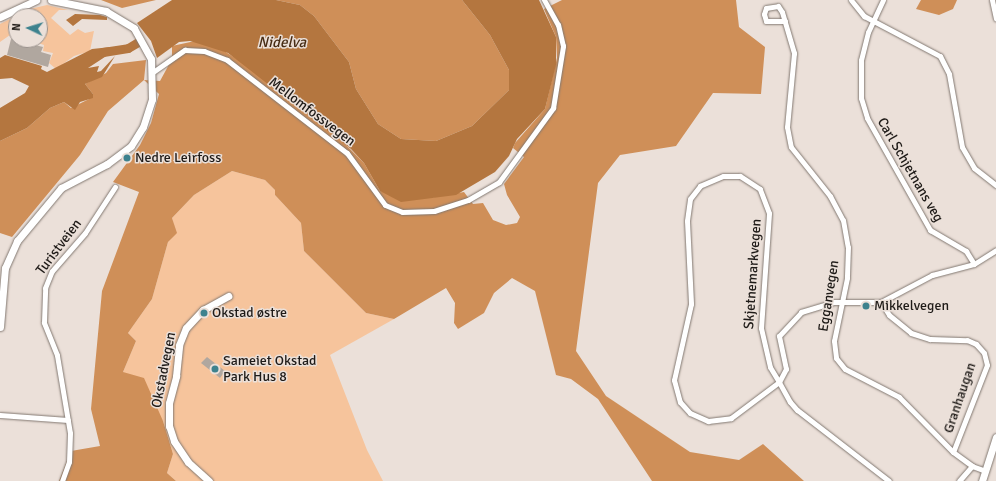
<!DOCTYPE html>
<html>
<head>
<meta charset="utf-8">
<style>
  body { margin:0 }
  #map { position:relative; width:996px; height:481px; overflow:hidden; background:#ebe0d9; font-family:Signika,sans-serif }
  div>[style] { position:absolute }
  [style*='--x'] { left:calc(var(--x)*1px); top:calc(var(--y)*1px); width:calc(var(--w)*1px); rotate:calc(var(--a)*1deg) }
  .green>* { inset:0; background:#f6c49c }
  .forest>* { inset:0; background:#cf8f58 }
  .water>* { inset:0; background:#b4763f }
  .river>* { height:9px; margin:-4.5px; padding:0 4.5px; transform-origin:4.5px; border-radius:4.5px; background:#b4763f }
  .building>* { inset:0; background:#b0a79f }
  .roads { filter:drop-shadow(0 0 1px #827871) drop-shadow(0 0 1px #827871) }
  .street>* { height:5px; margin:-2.5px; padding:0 2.5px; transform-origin:2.5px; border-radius:2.5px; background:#fff }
  .secondary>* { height:7px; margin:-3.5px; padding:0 3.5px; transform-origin:3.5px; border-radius:3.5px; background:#fff }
  .dots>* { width:11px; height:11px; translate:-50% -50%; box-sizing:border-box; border:2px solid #ebe0d9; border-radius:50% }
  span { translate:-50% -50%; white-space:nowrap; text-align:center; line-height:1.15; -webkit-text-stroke:3px #ebe0d9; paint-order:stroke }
  .street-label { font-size:14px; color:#1f1b18 }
  .poi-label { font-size:14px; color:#1f1b18 }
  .left { translate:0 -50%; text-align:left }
  .water-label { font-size:15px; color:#482d15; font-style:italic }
  .north { position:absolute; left:8px; top:8px; width:40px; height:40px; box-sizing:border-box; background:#ebe0d9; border:1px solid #99918c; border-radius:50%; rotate:274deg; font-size:11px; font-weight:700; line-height:16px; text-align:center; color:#1f1b18 }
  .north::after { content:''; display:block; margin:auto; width:14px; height:18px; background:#3d828e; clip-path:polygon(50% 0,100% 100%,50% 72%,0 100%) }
</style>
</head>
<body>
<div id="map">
  <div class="green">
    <div style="clip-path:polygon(47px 5px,68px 10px,59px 10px,51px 18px,70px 35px,78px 29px,85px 33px,94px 31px,90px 51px,74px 56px,56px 69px,49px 63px,53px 53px,43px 51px,44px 45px,29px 40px,40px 40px,40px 16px,16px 16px,16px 36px,10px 35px,0 42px,0 24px,30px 9px)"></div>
    <div style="clip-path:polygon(232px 171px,265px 180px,275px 190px,275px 195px,301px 223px,304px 251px,366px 313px,394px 319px,330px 355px,367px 450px,383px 481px,176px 481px,167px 473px,173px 454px,163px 421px,123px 372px,136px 341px,128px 333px,152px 299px,168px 242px,176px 233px,172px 218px,194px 195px)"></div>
  </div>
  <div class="forest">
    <div style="clip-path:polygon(89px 0,156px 0,122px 8px,101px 0)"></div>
    <div style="clip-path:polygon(276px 0,462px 0,490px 35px,509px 70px,509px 90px,472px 126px,436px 141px,401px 139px,378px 124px,356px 89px,349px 62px,314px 16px,300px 5px)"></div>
    <div style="clip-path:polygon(562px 0,736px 0,739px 27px,765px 47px,761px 94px,713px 93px,676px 146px,620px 155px,598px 183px,576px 351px,606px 396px,690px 452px,739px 460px,763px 444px,804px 481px,652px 481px,598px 399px,571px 379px,556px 375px,535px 291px,512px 278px,494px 293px,484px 313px,458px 329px,454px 323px,455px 303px,446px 288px,394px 319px,366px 313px,304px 251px,301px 223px,275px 195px,275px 190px,265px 180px,232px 171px,194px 195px,172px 218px,177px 233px,168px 242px,152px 299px,128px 333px,136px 341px,123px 372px,144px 378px,163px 421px,173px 454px,167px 473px,176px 481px,59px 481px,71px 451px,100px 446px,91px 409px,102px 291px,139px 192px,113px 182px,140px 145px,151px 123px,159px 94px,144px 80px,108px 111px,80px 155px,12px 237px,0 233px,0 141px,27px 128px,50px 108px,64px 102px,71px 108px,89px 99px,93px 94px,85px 84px,106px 73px,113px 64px,146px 60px,144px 80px,160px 81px,172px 59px,172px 46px,195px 41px,221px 49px,240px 61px,342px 141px,364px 163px,380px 191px,429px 198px,464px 192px,473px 204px,483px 203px,493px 220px,506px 225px,517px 223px,520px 217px,507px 195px,504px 184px,524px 157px,513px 148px,515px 143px,545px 109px,557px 58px,556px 37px,544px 9px)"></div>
    <div style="clip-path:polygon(921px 0,957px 0,953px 9px,939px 15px,916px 9px)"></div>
  </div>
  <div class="water">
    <div style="clip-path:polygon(172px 0,276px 0,300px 5px,314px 16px,349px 62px,356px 89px,378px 124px,401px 139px,436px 141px,472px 126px,509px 90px,509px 70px,490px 35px,462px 0,539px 0,556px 37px,556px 65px,545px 109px,517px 139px,509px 156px,495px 172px,456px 195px,401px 202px,380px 191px,364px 163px,351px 149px,228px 53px,190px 41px,179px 42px,157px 58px,151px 41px,137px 23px)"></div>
    <div style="clip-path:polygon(75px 14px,100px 15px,107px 17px,107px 20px,82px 19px,73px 26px,66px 20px)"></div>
    <div style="clip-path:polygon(111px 47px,115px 50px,111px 53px,88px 68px,99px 66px,97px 72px,101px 71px,115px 56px,102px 77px,85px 84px,93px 94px,93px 98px,80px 102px,75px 110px,64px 102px,50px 108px,27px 128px,0 141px,0 108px,25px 93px,29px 86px,12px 78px,0 79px,0 58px,5px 55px,42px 66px,41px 69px,47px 72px,92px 49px)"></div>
  </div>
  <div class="river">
    <div style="--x:103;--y:52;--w:25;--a:-9"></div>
    <div style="--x:128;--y:48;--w:12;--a:-31"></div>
  </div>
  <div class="building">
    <div style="clip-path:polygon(11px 39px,43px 47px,41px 52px,51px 55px,48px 67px,7px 55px)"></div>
    <div style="clip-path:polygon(207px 357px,225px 371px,220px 378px,201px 363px)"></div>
  </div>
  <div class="roads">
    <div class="street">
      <div style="--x:851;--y:0;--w:21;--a:51"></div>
      <div style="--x:864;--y:16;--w:86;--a:27.8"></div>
      <div style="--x:940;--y:56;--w:20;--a:63"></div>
      <div style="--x:949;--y:74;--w:74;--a:79.9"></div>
      <div style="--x:962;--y:147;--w:24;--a:60"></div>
      <div style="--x:974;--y:168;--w:28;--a:38"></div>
      <div style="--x:883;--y:0;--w:35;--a:115"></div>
      <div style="--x:868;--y:32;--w:29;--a:104"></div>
      <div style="--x:861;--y:60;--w:38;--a:90"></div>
      <div style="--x:861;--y:98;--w:21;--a:73"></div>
      <div style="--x:867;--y:118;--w:129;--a:60.6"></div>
      <div style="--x:930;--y:230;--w:42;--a:30.3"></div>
      <div style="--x:966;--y:251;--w:15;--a:58"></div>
      <div style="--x:992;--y:0;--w:19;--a:78"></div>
      <div style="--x:785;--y:21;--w:19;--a:180"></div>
      <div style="--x:766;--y:21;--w:7;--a:-106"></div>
      <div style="--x:764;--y:14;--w:6;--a:-72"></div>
      <div style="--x:766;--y:8;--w:12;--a:-9"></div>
      <div style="--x:778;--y:6;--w:7;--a:56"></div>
      <div style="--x:782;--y:12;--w:43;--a:73.7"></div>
      <div style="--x:794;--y:53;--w:74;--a:95.4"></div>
      <div style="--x:787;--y:127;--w:20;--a:79"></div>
      <div style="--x:791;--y:147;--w:63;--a:51.5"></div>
      <div style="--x:830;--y:196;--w:27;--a:62"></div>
      <div style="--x:843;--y:220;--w:27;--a:80"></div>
      <div style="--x:848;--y:247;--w:31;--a:92"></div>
      <div style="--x:847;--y:278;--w:64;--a:101.7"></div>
      <div style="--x:834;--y:341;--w:17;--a:83"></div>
      <div style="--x:836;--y:358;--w:14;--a:51"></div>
      <div style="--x:845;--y:369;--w:61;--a:27.4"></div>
      <div style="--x:899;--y:397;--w:77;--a:45.5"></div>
      <div style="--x:953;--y:452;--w:24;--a:36"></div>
      <div style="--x:972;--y:466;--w:12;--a:20"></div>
      <div style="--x:153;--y:72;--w:39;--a:-35"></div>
      <div style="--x:185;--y:50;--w:19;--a:3"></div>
      <div style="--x:204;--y:51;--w:25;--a:21"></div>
      <div style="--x:227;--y:60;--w:152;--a:37.8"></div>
      <div style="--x:347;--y:153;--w:64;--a:53.8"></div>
      <div style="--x:385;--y:205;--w:18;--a:22"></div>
      <div style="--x:402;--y:212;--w:32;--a:-2"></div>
      <div style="--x:434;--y:211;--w:36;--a:-18"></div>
      <div style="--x:468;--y:200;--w:36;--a:-30"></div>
      <div style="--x:499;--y:182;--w:92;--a:-53.9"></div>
      <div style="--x:553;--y:108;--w:63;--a:-80.8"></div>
      <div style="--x:563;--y:46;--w:22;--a:-103"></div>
      <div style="--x:558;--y:25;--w:29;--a:-119"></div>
      <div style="--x:881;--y:302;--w:15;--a:58"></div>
      <div style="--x:889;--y:315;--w:28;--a:39"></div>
      <div style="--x:911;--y:333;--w:20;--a:18"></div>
      <div style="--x:930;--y:339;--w:37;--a:2"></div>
      <div style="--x:967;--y:340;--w:10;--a:24"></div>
      <div style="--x:976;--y:344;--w:12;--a:48"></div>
      <div style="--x:984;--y:353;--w:12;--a:76"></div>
      <div style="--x:987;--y:365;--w:93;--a:111.3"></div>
      <div style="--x:0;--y:415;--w:68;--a:4.2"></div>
      <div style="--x:62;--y:481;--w:20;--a:-70"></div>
      <div style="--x:69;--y:462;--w:29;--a:-88"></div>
      <div style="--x:70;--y:433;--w:79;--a:-99.5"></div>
      <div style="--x:57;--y:355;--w:35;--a:-112"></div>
      <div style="--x:44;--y:322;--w:34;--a:-88"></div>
      <div style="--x:45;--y:288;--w:18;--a:-68"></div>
      <div style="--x:52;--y:271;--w:50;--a:-49"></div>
      <div style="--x:85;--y:233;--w:55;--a:-56.9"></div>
      <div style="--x:889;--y:481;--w:116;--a:-142.3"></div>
      <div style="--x:797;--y:410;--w:11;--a:-131"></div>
      <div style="--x:790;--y:402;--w:23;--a:-119"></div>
      <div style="--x:779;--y:382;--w:17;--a:-121"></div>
      <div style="--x:770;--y:367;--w:40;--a:-103"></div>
      <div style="--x:761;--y:328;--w:115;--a:-86"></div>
      <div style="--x:769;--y:213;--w:26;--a:-111"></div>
      <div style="--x:760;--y:189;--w:24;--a:-147"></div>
      <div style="--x:740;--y:176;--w:17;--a:180"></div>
      <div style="--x:723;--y:176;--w:25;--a:157"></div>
      <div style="--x:700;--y:186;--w:16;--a:128"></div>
      <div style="--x:690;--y:199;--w:22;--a:98"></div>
      <div style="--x:687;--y:221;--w:83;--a:87.2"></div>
      <div style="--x:691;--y:304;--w:78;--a:102.6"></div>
      <div style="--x:674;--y:380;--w:23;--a:75"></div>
      <div style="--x:680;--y:402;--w:15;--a:48"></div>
      <div style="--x:690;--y:413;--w:20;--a:24"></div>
      <div style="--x:708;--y:421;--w:23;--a:-7"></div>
      <div style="--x:731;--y:418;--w:60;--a:-36.9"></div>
      <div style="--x:779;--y:382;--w:15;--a:-62"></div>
      <div style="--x:786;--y:369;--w:34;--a:-102"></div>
      <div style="--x:779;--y:336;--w:33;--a:-47"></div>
      <div style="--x:801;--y:312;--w:34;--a:-17"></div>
      <div style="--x:833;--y:302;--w:48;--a:0"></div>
      <div style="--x:881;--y:302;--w:58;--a:-27.9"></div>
      <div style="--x:932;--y:275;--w:43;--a:-14.7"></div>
      <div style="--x:974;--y:264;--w:26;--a:-32"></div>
      <div style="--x:959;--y:481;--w:20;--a:-49"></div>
    </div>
    <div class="secondary">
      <div style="--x:0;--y:17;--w:40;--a:-25"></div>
      <div style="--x:0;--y:327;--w:59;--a:-85.2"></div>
      <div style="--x:5;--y:268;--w:30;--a:-66"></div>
      <div style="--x:17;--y:241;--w:69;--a:-50.3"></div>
      <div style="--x:61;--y:188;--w:52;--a:-27.6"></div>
      <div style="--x:107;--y:164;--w:30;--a:-37"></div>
      <div style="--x:131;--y:146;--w:22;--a:-58"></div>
      <div style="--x:143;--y:127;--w:29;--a:-72"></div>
      <div style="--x:152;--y:99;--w:40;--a:-91.4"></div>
      <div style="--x:151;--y:59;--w:35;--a:-119"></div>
      <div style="--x:134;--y:28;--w:33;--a:-149"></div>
      <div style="--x:106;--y:11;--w:56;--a:-168.7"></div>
      <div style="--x:209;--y:481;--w:28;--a:-138"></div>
      <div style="--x:188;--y:462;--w:25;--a:-124"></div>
      <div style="--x:174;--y:441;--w:16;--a:-108"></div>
      <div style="--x:169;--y:426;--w:23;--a:-90"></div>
      <div style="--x:169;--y:403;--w:28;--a:-75"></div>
      <div style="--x:176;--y:376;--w:31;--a:-84"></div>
      <div style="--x:179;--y:345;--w:18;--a:-68"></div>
      <div style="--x:186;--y:328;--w:25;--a:-47"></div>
      <div style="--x:203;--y:310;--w:29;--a:-29"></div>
      <div style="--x:982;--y:481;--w:46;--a:-72.3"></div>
    </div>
  </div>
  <div class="dots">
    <div style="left:127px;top:158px;background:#3d828e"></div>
    <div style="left:866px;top:306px;background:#3d828e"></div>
    <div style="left:204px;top:313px;background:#3d828e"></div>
    <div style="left:215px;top:369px;background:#3d828e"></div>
  </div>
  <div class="street-label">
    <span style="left:312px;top:112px;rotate:37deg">Mellomfossvegen</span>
    <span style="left:910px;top:170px;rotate:60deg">Carl Schjetnans veg</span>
    <span style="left:59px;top:247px;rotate:-53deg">Turistveien</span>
    <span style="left:753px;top:274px;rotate:-86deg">Skjetnemarkvegen</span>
    <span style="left:829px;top:296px;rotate:-81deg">Egganvegen</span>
    <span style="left:164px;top:370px;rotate:-79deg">Okstadvegen</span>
    <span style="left:960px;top:398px;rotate:-71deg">Granhaugan</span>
  </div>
  <div class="poi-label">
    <span class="left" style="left:135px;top:158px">Nedre Leirfoss</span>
    <span class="left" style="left:874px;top:306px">Mikkelvegen</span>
    <span class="left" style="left:212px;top:313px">Okstad østre</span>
    <span class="left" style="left:223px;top:369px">Sameiet Okstad<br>Park Hus 8</span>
  </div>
  <div class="water-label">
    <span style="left:282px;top:43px">Nidelva</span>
  </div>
  <div class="north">N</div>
</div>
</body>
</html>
